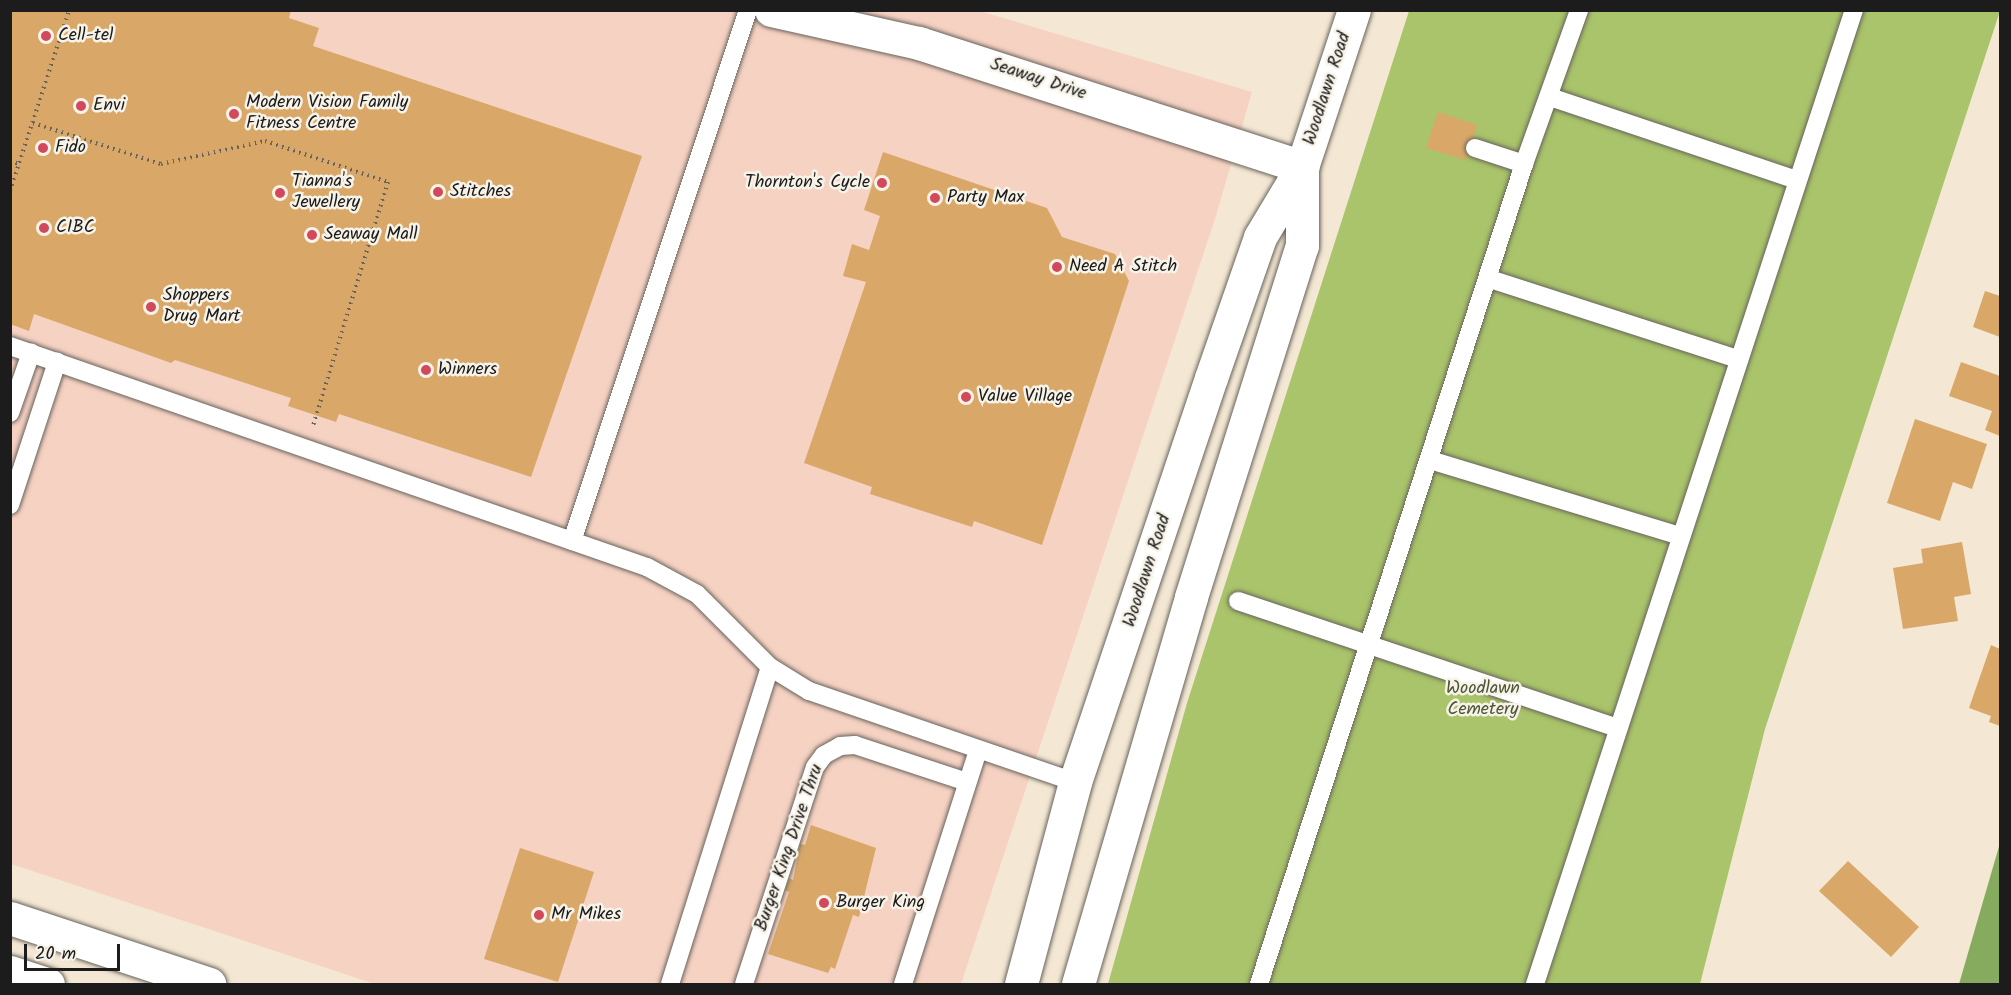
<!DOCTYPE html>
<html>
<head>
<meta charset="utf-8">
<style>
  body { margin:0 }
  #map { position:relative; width:2011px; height:995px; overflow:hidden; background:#f4e8d4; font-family:Kalam,sans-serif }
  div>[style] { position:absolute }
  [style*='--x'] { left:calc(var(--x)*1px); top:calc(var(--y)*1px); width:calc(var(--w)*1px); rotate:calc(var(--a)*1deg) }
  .built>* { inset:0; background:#f6d2c3 }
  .green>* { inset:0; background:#a9c46a }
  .forest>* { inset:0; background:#86aa5e }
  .building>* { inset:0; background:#d9a869 }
  .path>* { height:4px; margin-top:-2px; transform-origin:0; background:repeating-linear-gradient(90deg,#68635c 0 1.5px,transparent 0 6px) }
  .roads { filter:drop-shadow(0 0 2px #68635c) drop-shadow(0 0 2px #68635c) }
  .service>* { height:18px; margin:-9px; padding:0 9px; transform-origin:9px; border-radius:9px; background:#fff }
  .minor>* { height:33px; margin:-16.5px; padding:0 16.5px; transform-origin:16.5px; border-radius:16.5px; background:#fff }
  .secondary>* { height:33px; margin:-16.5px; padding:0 16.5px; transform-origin:16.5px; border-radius:16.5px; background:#fff }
  .dots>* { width:16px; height:16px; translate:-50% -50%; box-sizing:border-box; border:3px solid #f7f3e8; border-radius:50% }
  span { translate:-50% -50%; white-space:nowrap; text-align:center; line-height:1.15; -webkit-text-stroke:5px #f7f3e8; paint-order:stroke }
  .poi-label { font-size:18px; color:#1c1c1c }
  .left { translate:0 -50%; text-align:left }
  .right { translate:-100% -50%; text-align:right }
  .street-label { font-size:18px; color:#1c1c1c }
  .park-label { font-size:18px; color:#4d5737 }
  .frame { position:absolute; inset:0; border:12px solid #1c1c1c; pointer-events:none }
  .scale { position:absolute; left:24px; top:944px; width:96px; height:27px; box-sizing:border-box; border:3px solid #1c1c1c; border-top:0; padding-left:8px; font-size:18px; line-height:21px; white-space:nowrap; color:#1c1c1c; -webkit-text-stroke:4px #f7f3e8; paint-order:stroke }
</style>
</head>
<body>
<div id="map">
  <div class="built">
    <div style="clip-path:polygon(11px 11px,980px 11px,1252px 92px,1215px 219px,961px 984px,375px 984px,11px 864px)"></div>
  </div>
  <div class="green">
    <div style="clip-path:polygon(1409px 11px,2000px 11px,1765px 729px,1700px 984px,1108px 984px,1187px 703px)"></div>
  </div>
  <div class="forest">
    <div style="clip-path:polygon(2000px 843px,2000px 984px,1959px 984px)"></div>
  </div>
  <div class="building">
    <div style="clip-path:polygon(10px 10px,291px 10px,289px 18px,319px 28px,313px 46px,642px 156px,531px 477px,339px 414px,336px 422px,288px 406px,291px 398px,175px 360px,171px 363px,34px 314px,29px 331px,10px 324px)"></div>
    <div style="clip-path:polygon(1438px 112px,1477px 125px,1466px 160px,1426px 148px)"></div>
    <div style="clip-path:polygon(883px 152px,1047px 208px,1062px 237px,1115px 254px,1129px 281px,1042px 545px,974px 521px,972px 527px,870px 494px,872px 487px,804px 463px,866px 282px,843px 276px,852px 244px,869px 250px,880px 216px,864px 210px)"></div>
    <div style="clip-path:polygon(1985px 291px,2000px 296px,2000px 337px,1973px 327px)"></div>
    <div style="clip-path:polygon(1961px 362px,2000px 376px,2000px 436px,1985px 430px,1992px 411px,1949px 396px)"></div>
    <div style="clip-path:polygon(1915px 419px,1987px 444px,1972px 489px,1953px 482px,1940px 521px,1887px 503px)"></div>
    <div style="clip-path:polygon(1962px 542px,1971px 594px,1954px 597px,1958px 621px,1903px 629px,1893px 568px,1923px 563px,1921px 549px)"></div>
    <div style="clip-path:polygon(1991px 645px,2000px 649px,2000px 726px,1989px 722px,1991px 716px,1969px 708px)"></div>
    <div style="clip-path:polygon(811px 825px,876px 848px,859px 917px,853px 915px,835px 969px,831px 967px,828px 973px,768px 954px,789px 892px,785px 890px,789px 878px,793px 880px,800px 844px,805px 845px)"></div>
    <div style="clip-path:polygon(520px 848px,594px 872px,558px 982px,484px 959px)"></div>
    <div style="clip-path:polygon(1848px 861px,1919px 927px,1891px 957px,1819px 891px)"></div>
  </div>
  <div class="path">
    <div style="--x:33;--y:123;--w:134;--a:17.8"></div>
    <div style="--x:161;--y:164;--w:107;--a:-12.5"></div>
    <div style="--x:265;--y:141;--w:130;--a:18.4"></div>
    <div style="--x:388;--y:182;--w:255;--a:107.1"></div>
    <div style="--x:10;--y:161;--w:9;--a:18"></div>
    <div style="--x:10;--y:191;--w:190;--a:-71.9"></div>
  </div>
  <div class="roads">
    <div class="service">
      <div style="--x:1550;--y:97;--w:261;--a:18.6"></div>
      <div style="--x:1475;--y:148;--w:52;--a:18.1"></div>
      <div style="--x:1490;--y:279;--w:261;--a:17.9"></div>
      <div style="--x:10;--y:346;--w:674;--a:19.13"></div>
      <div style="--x:647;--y:567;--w:57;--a:28.4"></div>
      <div style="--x:697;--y:594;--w:103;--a:45"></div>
      <div style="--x:770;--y:667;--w:46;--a:31.6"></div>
      <div style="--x:809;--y:691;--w:281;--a:18.9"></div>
      <div style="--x:10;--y:413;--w:64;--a:-70.7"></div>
      <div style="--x:1430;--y:460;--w:261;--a:16.9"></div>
      <div style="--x:10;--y:505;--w:151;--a:-71.8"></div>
      <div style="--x:572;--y:541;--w:559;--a:-71.66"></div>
      <div style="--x:1238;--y:601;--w:401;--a:18.5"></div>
      <div style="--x:670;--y:984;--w:332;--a:-72.5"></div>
      <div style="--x:744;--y:984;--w:228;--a:-71.9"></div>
      <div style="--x:815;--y:767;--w:15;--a:-53"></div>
      <div style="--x:824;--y:755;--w:18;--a:-29"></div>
      <div style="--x:840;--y:746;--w:15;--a:-4"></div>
      <div style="--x:855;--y:745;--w:118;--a:18.3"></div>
      <div style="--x:903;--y:984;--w:246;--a:-72.2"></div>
      <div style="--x:1259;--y:984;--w:862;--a:-72.09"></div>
      <div style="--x:1524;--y:164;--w:164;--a:-70.3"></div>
      <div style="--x:1535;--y:984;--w:1025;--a:-71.87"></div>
    </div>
    <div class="minor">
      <div style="--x:771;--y:10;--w:152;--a:12.6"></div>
      <div style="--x:919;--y:43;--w:403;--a:17.9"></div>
    </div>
    <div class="secondary">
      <div style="--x:10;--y:918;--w:210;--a:18.3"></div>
      <div style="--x:10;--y:972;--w:40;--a:18"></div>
      <div style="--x:1021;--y:984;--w:209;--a:-75"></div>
      <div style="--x:1075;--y:782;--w:426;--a:-71.4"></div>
      <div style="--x:1211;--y:378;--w:149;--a:-70.8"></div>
      <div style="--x:1260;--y:237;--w:82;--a:-59"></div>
      <div style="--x:1302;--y:167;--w:165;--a:-71.7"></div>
      <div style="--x:1078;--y:984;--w:403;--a:-73.7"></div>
      <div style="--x:1191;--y:597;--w:368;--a:-72.5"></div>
      <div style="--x:1302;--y:246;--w:79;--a:-90"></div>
    </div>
  </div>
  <div class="dots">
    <div style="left:46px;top:36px;background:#d1495b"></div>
    <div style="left:81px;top:106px;background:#d1495b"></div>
    <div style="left:234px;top:114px;background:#d1495b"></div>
    <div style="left:43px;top:148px;background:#d1495b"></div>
    <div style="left:882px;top:183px;background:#d1495b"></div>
    <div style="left:438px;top:192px;background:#d1495b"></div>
    <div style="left:280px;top:193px;background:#d1495b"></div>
    <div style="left:935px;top:198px;background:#d1495b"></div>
    <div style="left:44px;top:228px;background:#d1495b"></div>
    <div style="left:312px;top:235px;background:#d1495b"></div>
    <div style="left:1057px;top:267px;background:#d1495b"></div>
    <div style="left:151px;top:307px;background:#d1495b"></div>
    <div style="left:426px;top:370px;background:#d1495b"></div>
    <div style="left:966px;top:397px;background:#d1495b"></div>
    <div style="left:824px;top:903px;background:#d1495b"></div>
    <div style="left:539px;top:915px;background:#d1495b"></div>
  </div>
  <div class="poi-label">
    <span class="left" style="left:58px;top:36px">Cell-tel</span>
    <span class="left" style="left:246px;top:114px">Modern Vision Family<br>Fitness Centre</span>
    <span class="left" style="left:93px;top:106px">Envi</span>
    <span class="left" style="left:55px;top:148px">Fido</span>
    <span class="left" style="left:292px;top:193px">Tianna's<br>Jewellery</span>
    <span class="right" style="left:870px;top:183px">Thornton's Cycle</span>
    <span class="left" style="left:450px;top:192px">Stitches</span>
    <span class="left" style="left:947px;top:198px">Party Max</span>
    <span class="left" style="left:56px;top:228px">CIBC</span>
    <span class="left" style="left:324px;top:235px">Seaway Mall</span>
    <span class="left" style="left:1069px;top:267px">Need A Stitch</span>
    <span class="left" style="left:163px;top:307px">Shoppers<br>Drug Mart</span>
    <span class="left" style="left:438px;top:370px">Winners</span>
    <span class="left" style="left:978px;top:397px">Value Village</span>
    <span class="left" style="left:836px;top:903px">Burger King</span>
    <span class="left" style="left:551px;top:915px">Mr Mikes</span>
  </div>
  <div class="street-label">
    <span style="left:1038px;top:80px;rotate:18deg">Seaway Drive</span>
    <span style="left:1328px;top:89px;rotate:-72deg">Woodlawn Road</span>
    <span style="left:1148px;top:571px;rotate:-72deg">Woodlawn Road</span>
    <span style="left:790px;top:848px;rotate:-71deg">Burger King Drive Thru</span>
  </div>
  <div class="park-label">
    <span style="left:1483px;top:700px">Woodlawn<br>Cemetery</span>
  </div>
  <div class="frame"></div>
  <div class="scale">20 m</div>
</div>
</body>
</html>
